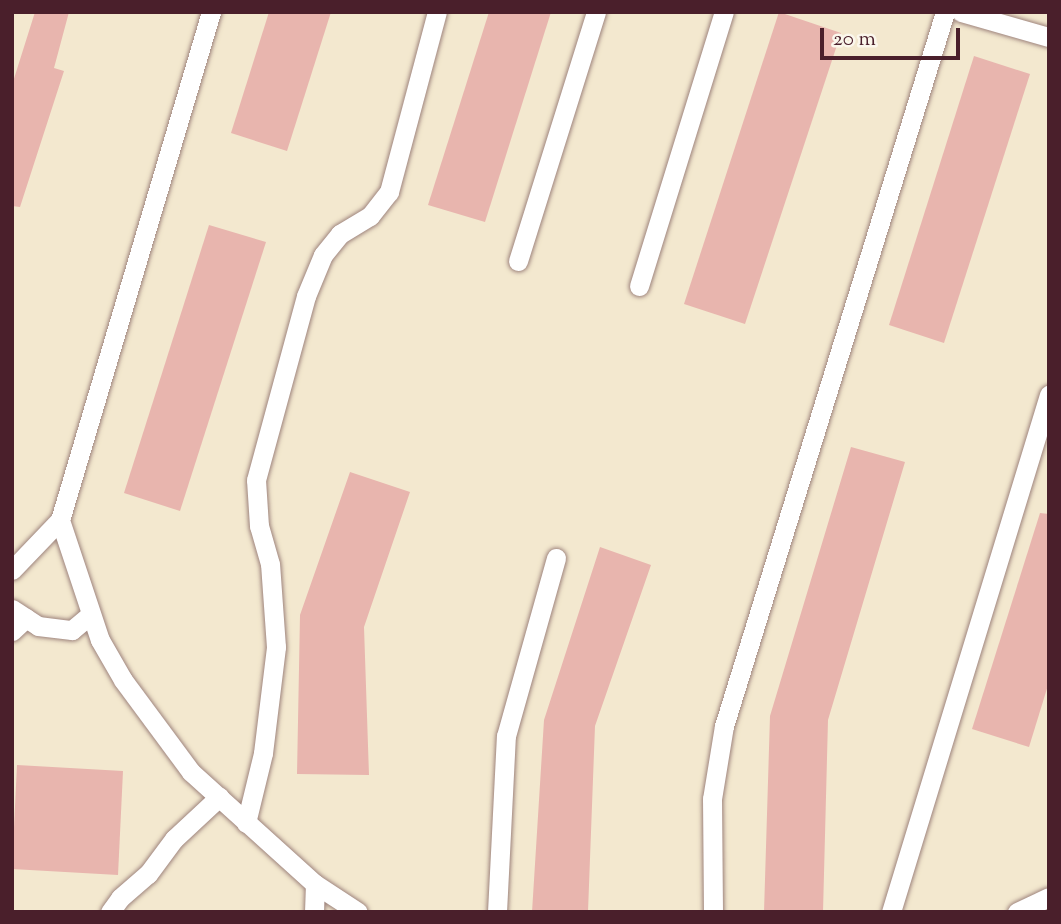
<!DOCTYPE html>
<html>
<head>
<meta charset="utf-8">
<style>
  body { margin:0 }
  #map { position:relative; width:1061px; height:924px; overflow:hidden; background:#f3e8cf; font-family:"Sorts Mill Goudy",serif }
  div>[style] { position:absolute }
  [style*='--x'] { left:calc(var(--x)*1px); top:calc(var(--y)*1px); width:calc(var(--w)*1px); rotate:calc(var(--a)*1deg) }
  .building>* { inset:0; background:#e8b5ae }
  .roads { filter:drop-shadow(0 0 2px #9e847d) drop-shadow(0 0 2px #9e847d) }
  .service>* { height:19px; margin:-9.5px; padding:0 9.5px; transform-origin:9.5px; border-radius:9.5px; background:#fff }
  span { translate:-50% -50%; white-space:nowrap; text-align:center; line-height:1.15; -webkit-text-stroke:5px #fbf7ec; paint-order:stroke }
  .frame { position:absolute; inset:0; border:14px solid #4a1f2b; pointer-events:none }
  .scale { position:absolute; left:820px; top:28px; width:140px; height:32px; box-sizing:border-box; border:4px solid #4a1f2b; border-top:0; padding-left:9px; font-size:21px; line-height:24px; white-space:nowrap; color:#4a1f2b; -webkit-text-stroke:5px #fbf7ec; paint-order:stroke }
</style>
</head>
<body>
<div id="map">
  <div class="building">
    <div style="clip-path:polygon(35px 12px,69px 12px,54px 68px,64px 71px,20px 207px,12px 206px,12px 85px)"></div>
    <div style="clip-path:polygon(269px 12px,331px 12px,287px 151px,231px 133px)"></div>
    <div style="clip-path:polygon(489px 12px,551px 12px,485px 222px,428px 205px)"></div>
    <div style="clip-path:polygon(779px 12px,841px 33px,745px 324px,684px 304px)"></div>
    <div style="clip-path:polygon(974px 56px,1030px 74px,944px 343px,889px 325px)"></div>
    <div style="clip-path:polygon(209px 225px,266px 242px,180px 511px,124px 493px)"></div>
    <div style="clip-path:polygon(851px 447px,905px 462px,828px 720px,823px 912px,764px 912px,770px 716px)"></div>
    <div style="clip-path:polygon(350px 472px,410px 492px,364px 627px,369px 775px,297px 774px,300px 615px)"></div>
    <div style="clip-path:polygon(1040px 513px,1049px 514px,1049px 682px,1029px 747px,972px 729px)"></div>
    <div style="clip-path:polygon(600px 547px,651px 565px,595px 726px,588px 912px,532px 912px,544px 720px)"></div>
    <div style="clip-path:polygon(17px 765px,123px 771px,118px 875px,12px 869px)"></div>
  </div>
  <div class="roads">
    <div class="service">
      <div style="--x:211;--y:12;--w:530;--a:106.55"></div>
      <div style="--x:60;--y:520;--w:126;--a:71.6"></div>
      <div style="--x:100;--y:640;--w:46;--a:60.1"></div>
      <div style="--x:123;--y:680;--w:114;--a:53.5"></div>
      <div style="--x:191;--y:772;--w:167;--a:42.1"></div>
      <div style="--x:315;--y:884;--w:51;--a:33.1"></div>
      <div style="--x:961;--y:12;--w:91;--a:15.9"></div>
      <div style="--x:518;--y:261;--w:261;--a:-72.6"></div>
      <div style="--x:639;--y:286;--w:287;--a:-72.8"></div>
      <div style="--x:12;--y:570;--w:69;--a:-46.2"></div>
      <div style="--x:12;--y:609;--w:31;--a:33"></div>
      <div style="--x:38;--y:626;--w:34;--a:7"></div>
      <div style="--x:72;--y:630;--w:23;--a:-40"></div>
      <div style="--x:12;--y:631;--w:19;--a:-43"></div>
      <div style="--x:246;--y:823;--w:72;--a:-76.3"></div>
      <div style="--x:263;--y:753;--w:107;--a:-83"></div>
      <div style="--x:276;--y:647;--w:83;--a:-94.1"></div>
      <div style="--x:270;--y:564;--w:40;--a:-106"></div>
      <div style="--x:259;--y:526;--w:46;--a:-93.7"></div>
      <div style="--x:256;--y:480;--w:191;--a:-74.8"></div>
      <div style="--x:306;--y:296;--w:44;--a:-67.5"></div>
      <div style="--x:323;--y:255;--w:27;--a:-51"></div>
      <div style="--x:340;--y:234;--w:35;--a:-31"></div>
      <div style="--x:370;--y:216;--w:31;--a:-52"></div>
      <div style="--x:389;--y:192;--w:186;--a:-75.1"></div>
      <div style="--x:110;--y:912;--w:17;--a:-54"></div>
      <div style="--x:120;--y:898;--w:37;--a:-41"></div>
      <div style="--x:148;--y:874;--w:44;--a:-53.4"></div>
      <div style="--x:174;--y:839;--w:62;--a:-43"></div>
      <div style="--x:314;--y:912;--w:28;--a:-88"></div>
      <div style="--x:497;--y:912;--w:176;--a:-87.1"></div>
      <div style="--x:506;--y:736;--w:185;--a:-74.3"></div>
      <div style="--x:713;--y:912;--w:113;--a:-90.5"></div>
      <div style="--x:712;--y:799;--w:74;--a:-80.7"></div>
      <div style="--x:724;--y:726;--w:747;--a:-72.8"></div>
      <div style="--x:891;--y:912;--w:541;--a:-73.01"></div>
      <div style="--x:1017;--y:912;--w:35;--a:-25"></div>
    </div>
  </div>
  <div class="frame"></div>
  <div class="scale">20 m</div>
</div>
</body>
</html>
